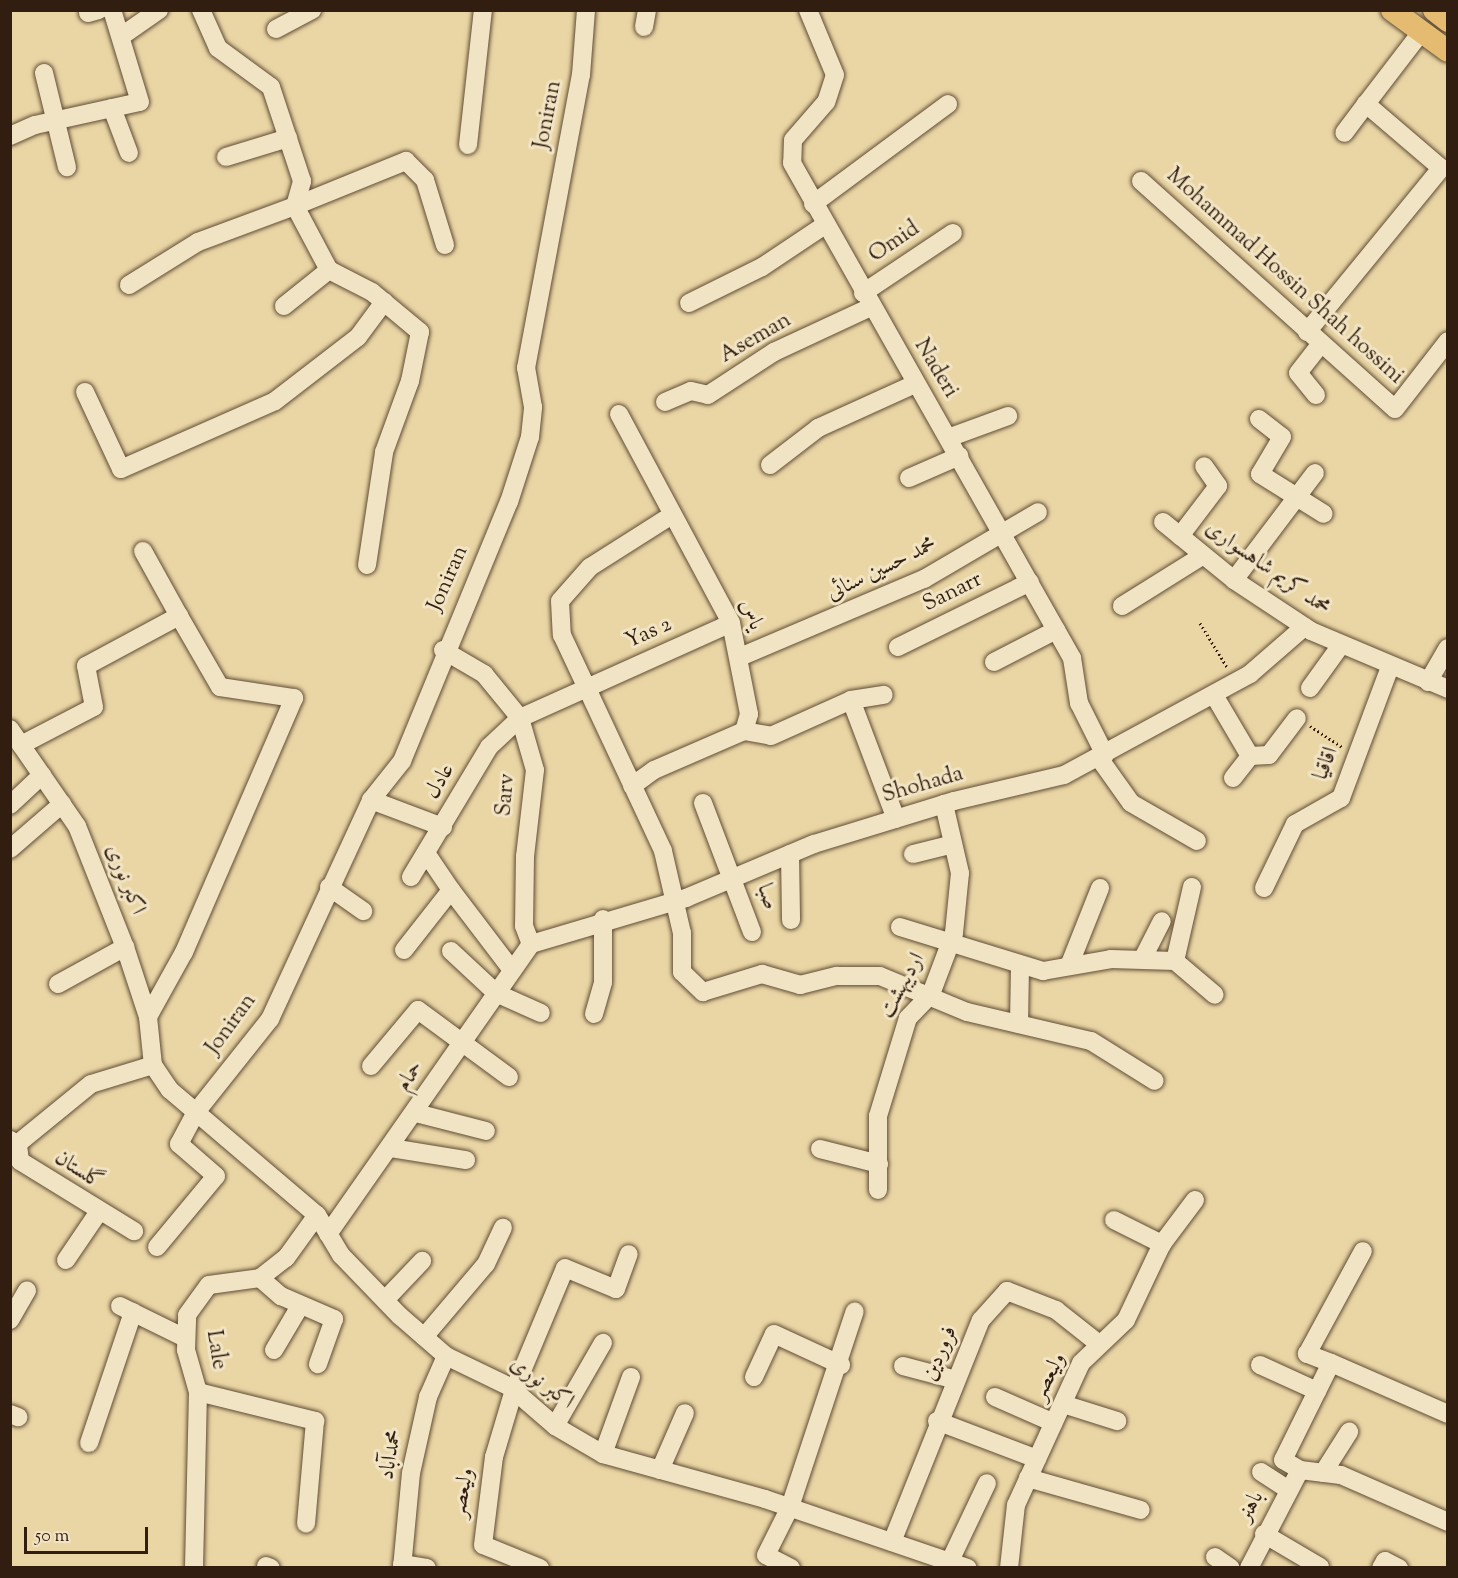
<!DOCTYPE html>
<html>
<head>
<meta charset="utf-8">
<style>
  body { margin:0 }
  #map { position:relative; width:1458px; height:1578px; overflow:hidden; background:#ead6a5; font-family:"Sorts Mill Goudy",Amiri,serif }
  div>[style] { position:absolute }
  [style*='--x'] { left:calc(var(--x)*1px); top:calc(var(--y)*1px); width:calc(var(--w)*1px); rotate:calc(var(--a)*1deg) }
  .path>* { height:3px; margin-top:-1.5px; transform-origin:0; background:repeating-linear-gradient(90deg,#321e10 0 1.5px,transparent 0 4.5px) }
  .roads { filter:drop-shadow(0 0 2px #604c35) drop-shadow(0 0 2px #604c35) }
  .minor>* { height:18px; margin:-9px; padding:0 9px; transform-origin:9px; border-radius:9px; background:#f1e4c4 }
  .major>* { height:22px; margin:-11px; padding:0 11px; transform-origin:11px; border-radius:11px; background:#e5bb72 }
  span { translate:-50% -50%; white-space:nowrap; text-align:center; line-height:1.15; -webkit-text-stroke:6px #f1e4c4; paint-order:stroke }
  .street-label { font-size:22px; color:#321e10 }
  .frame { position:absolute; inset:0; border:12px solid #321e10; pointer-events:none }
  .scale { position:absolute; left:24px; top:1527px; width:124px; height:27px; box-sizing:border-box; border:3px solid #321e10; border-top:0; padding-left:8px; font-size:18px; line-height:21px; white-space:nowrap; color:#321e10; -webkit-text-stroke:4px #f1e4c4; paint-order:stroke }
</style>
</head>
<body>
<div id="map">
  <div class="path">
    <div style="--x:1200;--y:623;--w:52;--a:58.5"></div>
    <div style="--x:1310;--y:726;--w:38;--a:33"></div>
  </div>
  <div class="roads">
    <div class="minor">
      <div style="--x:808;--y:10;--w:70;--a:67.4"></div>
      <div style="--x:835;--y:75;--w:28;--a:108"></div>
      <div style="--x:826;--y:102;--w:50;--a:131"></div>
      <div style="--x:793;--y:140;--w:23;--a:92"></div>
      <div style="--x:792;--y:163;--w:569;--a:60.51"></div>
      <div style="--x:1072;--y:658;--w:46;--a:81.2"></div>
      <div style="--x:1079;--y:703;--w:58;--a:63.4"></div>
      <div style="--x:88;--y:13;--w:11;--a:-15"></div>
      <div style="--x:644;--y:27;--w:17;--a:-80"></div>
      <div style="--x:276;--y:29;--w:41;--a:-27.8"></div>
      <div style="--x:123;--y:35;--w:44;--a:-34.8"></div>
      <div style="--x:44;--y:73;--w:97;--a:76.3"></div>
      <div style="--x:1366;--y:104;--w:92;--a:-52.5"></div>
      <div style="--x:112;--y:108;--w:48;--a:69.3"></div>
      <div style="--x:10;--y:136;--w:27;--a:-24"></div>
      <div style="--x:35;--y:125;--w:107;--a:-12.4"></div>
      <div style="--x:140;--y:102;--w:96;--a:-106.9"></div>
      <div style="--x:468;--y:145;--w:136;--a:-83.7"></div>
      <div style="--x:226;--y:157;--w:65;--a:-17"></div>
      <div style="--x:1141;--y:181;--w:341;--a:41.9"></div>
      <div style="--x:1395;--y:409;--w:86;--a:-52.1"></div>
      <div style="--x:813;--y:204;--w:168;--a:-36.5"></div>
      <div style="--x:129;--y:285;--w:81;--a:-31.9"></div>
      <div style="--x:198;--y:242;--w:103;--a:-20.4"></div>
      <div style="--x:295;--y:206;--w:26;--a:-74"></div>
      <div style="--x:302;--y:181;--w:99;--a:-108.3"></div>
      <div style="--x:271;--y:87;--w:66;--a:-143.7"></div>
      <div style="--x:218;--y:48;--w:42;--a:-114.1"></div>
      <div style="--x:863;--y:293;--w:108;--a:-33.7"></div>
      <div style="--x:689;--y:303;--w:81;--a:-26.3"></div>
      <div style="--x:762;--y:267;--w:76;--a:-33.7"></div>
      <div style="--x:284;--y:306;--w:58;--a:-38.7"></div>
      <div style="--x:1307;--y:332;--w:212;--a:-50.7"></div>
      <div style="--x:1441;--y:168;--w:99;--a:-139.5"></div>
      <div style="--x:1366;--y:104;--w:36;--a:127"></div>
      <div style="--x:85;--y:392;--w:85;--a:64.9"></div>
      <div style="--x:121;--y:469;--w:168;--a:-23.8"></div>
      <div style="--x:275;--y:401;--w:105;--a:-37.6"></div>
      <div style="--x:358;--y:337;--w:44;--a:-53.4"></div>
      <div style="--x:1316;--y:395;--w:28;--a:-129"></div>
      <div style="--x:1298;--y:373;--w:37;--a:-52"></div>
      <div style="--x:665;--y:402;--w:28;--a:-23"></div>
      <div style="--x:691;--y:391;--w:17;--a:13"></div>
      <div style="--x:708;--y:395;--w:79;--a:-33.1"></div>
      <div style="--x:774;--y:352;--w:107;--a:-24.9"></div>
      <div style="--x:619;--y:414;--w:237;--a:61.8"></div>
      <div style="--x:731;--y:623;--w:93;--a:78.8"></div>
      <div style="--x:749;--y:714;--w:18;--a:106"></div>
      <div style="--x:744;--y:731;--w:98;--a:156.6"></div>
      <div style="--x:654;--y:770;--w:27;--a:144"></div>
      <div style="--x:1259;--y:419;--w:29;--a:38"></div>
      <div style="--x:1282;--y:437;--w:43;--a:120.7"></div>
      <div style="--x:1260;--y:474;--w:75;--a:32"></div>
      <div style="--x:948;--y:438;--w:64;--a:-20.1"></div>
      <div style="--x:770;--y:465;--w:61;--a:-37.6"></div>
      <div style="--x:818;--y:428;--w:107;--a:-24.4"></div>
      <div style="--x:909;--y:478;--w:55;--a:-23.7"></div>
      <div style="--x:672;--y:515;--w:97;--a:147.6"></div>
      <div style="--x:590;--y:567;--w:45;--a:131.4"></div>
      <div style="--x:560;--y:601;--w:34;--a:87"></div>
      <div style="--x:562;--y:635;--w:238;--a:64.9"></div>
      <div style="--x:663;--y:851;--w:84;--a:77"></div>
      <div style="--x:682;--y:933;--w:39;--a:90"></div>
      <div style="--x:682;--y:972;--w:29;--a:44"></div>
      <div style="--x:703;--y:992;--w:62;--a:-17"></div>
      <div style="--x:762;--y:974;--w:40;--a:16"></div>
      <div style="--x:800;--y:985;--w:38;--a:-14"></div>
      <div style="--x:837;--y:976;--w:43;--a:0"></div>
      <div style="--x:880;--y:976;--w:94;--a:22.5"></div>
      <div style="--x:967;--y:1012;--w:127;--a:13.2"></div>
      <div style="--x:1091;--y:1041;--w:75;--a:32"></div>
      <div style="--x:1163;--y:522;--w:92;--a:39.2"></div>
      <div style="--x:1234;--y:580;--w:92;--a:33.5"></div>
      <div style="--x:1311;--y:631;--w:149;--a:22.9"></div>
      <div style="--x:1180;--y:536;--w:63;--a:-52.8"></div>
      <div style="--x:1218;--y:486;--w:24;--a:-125"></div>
      <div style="--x:143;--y:551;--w:74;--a:61"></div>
      <div style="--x:367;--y:565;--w:114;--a:-81.4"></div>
      <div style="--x:384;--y:452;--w:76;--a:-69.9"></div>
      <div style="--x:410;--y:381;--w:50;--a:-78.5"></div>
      <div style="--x:420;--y:332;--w:62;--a:-140.2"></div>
      <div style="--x:372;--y:292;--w:48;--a:-152.9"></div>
      <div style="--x:329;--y:270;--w:72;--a:-118"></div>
      <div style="--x:295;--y:206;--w:120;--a:-22.1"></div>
      <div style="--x:406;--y:161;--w:27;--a:45"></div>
      <div style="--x:425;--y:180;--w:68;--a:72.9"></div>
      <div style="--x:1234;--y:580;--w:134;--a:-52.9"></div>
      <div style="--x:1122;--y:606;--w:94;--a:-32"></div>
      <div style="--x:898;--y:647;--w:147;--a:-26.2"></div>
      <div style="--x:443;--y:650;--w:48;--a:30.3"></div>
      <div style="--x:484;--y:674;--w:57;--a:50.7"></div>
      <div style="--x:520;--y:718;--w:54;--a:73.9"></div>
      <div style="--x:535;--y:770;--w:87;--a:96.6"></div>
      <div style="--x:525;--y:856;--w:70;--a:90.8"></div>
      <div style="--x:524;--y:926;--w:19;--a:69"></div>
      <div style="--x:740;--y:657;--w:200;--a:-23"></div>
      <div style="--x:924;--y:579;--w:132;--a:-30.4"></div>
      <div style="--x:994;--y:662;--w:70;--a:-27.3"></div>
      <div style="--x:1428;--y:682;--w:39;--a:-60"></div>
      <div style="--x:1310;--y:688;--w:53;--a:-54.2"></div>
      <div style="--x:1214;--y:695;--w:71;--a:59.5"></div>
      <div style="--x:1250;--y:756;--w:19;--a:-3"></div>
      <div style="--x:1269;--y:755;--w:46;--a:-52.9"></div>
      <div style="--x:851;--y:700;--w:127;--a:69.3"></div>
      <div style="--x:10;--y:729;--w:118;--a:55.4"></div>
      <div style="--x:77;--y:826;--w:130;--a:68.4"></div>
      <div style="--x:125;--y:947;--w:74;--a:71.8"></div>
      <div style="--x:148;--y:1017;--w:48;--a:84.1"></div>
      <div style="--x:153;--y:1065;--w:30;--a:56"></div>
      <div style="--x:170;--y:1090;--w:193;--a:40.4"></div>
      <div style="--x:317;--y:1215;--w:47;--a:59"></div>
      <div style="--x:341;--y:1255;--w:85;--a:46"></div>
      <div style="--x:400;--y:1316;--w:61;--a:41"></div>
      <div style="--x:446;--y:1356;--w:71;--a:25.8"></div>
      <div style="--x:510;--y:1387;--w:60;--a:40.9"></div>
      <div style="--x:555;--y:1426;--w:56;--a:30.3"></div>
      <div style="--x:603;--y:1454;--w:168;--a:15.5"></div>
      <div style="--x:765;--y:1499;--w:214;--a:18.8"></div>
      <div style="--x:744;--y:731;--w:27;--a:10"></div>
      <div style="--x:771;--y:736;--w:88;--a:-24.2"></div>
      <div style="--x:851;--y:700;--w:33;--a:-9"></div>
      <div style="--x:21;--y:745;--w:82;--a:-27.5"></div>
      <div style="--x:94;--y:707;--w:42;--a:-101"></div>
      <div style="--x:86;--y:666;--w:106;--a:-28.3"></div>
      <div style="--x:179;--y:616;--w:82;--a:60"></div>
      <div style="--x:220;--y:687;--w:75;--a:8.5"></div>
      <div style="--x:294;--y:698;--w:277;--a:113.4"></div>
      <div style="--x:184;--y:952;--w:74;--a:119"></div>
      <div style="--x:1099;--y:758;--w:55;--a:54.6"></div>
      <div style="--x:1131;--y:803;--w:76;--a:29.9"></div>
      <div style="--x:1233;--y:778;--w:28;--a:-52"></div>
      <div style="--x:371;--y:800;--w:77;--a:20.6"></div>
      <div style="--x:703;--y:803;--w:138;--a:69.2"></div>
      <div style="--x:10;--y:805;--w:44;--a:-43.2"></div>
      <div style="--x:10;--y:849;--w:69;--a:-40.9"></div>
      <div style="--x:426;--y:853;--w:45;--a:56"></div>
      <div style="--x:790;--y:854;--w:66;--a:89.1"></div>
      <div style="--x:913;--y:854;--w:41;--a:-14"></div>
      <div style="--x:411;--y:877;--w:152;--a:-59"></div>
      <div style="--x:489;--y:747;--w:42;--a:-43.1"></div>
      <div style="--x:520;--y:718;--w:231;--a:-24.2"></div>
      <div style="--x:329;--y:887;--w:42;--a:35.2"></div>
      <div style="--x:1264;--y:888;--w:71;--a:-64.2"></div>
      <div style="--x:1295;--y:824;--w:53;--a:-29.5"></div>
      <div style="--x:1341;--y:798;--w:140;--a:-69.5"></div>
      <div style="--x:900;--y:927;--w:150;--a:17.1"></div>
      <div style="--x:1043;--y:971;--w:69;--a:-10"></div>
      <div style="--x:1111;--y:959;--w:64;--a:1.8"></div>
      <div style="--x:1175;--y:961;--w:52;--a:40.4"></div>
      <div style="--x:404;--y:950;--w:76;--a:-51.9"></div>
      <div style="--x:451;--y:890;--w:101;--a:52.7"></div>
      <div style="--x:451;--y:951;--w:62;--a:43"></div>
      <div style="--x:496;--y:993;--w:49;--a:24"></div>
      <div style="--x:1144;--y:956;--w:39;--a:-63"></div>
      <div style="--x:1175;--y:961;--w:76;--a:-77.1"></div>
      <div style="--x:1069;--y:966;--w:84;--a:-68.3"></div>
      <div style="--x:58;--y:984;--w:77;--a:-28.9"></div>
      <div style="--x:594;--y:1014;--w:33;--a:-74"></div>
      <div style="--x:603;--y:982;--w:63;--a:-90"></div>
      <div style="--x:1019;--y:1024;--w:59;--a:-89"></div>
      <div style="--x:371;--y:1066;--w:73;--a:-50"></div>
      <div style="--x:418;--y:1010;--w:113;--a:36.4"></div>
      <div style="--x:416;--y:1113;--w:72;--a:14.4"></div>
      <div style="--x:10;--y:1140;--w:9;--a:32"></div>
      <div style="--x:18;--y:1145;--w:16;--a:83"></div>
      <div style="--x:20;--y:1161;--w:134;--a:31.6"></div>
      <div style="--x:391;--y:1148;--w:76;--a:9.1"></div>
      <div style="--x:820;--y:1149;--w:61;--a:14.3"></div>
      <div style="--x:10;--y:1150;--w:104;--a:-39.2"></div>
      <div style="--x:91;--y:1084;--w:65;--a:-17"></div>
      <div style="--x:878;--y:1190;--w:74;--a:-90"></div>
      <div style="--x:878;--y:1116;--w:102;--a:-73"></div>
      <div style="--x:908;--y:1018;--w:33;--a:-46"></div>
      <div style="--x:931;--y:994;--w:65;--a:-69.3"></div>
      <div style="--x:954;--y:933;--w:60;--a:-84.3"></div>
      <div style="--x:960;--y:873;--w:71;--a:-103.1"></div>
      <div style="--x:1114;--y:1220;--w:54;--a:26.6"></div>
      <div style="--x:328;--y:1234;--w:354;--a:-55"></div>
      <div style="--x:531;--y:944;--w:162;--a:-16.5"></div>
      <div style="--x:686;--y:898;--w:139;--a:-22.9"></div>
      <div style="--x:814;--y:844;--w:146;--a:-17.1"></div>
      <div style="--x:954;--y:801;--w:113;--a:-13.3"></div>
      <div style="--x:1064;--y:775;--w:212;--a:-28.5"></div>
      <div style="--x:1250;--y:674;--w:72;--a:-41"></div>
      <div style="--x:157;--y:1247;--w:92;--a:-50.3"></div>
      <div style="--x:216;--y:1176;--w:49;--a:-139.1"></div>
      <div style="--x:179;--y:1144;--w:36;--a:-62"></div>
      <div style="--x:196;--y:1112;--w:119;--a:-51.5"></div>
      <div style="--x:270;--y:1019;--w:241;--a:-65.2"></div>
      <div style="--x:371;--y:800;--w:50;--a:-51.5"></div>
      <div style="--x:402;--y:761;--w:280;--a:-67.6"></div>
      <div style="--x:509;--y:502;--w:68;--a:-72.1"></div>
      <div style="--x:530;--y:437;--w:30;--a:-84"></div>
      <div style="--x:533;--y:407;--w:40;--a:-100"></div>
      <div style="--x:526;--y:368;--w:298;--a:-79.4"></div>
      <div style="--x:581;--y:75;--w:65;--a:-85.6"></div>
      <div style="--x:66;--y:1260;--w:57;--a:-55.8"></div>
      <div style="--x:260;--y:1278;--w:28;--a:41"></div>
      <div style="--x:281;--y:1296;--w:58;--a:23.5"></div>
      <div style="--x:334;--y:1319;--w:48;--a:109.6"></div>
      <div style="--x:385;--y:1300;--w:54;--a:-46.5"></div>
      <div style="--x:120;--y:1306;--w:72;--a:26.2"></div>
      <div style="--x:10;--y:1320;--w:34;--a:-60"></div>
      <div style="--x:424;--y:1337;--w:96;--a:-49.7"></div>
      <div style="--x:486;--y:1264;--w:40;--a:-65"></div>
      <div style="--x:274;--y:1350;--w:51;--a:-59.4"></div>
      <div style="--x:1331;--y:1363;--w:26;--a:-159"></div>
      <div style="--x:1307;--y:1354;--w:117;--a:-61.5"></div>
      <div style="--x:1260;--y:1365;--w:63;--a:24.5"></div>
      <div style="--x:903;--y:1366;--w:55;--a:14.8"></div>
      <div style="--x:754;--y:1377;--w:47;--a:-65.1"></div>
      <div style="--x:774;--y:1334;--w:74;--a:24.8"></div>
      <div style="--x:198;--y:1392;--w:121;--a:13.9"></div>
      <div style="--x:315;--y:1421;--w:103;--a:95"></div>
      <div style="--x:995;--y:1397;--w:64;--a:23.8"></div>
      <div style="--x:1063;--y:1404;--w:57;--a:17.5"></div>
      <div style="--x:10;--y:1414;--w:9;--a:21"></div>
      <div style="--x:1448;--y:1414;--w:128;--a:-156.4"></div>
      <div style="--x:1331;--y:1363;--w:108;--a:116.3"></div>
      <div style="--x:1283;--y:1460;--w:20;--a:30"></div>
      <div style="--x:1300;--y:1470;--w:41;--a:7"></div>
      <div style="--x:1341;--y:1475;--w:117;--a:23.7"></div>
      <div style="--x:937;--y:1421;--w:107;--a:20.8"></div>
      <div style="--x:555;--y:1426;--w:96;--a:-60"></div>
      <div style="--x:89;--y:1443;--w:138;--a:-71.4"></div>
      <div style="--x:603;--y:1454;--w:82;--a:-70"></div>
      <div style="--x:660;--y:1470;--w:62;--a:-66.3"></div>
      <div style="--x:1261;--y:1472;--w:33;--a:33"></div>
      <div style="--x:1323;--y:1473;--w:49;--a:-57.6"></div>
      <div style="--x:1028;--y:1478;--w:117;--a:15.8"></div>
      <div style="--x:1264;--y:1534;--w:65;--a:30.5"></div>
      <div style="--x:892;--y:1542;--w:239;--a:-68.2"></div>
      <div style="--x:981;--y:1320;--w:39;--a:-48"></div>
      <div style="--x:1007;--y:1291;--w:53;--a:21.2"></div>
      <div style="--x:1056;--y:1310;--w:55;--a:38.3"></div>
      <div style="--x:1215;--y:1557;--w:19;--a:35"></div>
      <div style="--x:950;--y:1561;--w:86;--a:-64.6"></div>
      <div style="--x:402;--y:1564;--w:25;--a:9"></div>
      <div style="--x:266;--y:1566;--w:5;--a:22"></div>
      <div style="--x:194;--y:1568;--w:176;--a:-88.7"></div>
      <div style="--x:198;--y:1392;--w:44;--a:-105.9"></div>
      <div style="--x:186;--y:1350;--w:35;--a:-88"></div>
      <div style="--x:187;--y:1315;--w:37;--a:-54"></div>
      <div style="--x:209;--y:1285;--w:51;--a:-7.8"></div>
      <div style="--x:260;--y:1278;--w:33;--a:-38"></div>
      <div style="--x:286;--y:1258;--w:53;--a:-54.2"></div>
      <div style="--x:402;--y:1568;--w:95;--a:-84.6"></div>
      <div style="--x:411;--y:1473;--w:78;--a:-77.4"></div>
      <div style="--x:428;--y:1397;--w:45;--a:-66.3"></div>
      <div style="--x:540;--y:1568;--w:61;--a:-158"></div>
      <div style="--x:483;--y:1545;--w:89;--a:-82.9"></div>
      <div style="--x:494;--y:1457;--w:70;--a:-73.4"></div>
      <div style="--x:514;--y:1390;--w:132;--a:-67.3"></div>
      <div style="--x:565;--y:1268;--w:55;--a:22.4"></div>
      <div style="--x:616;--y:1289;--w:37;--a:-70"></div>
      <div style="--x:791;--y:1568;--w:28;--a:-153"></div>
      <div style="--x:766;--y:1555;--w:54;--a:-63.4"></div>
      <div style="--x:790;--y:1507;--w:206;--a:-71.7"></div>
      <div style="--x:1009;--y:1568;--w:63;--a:-83.7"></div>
      <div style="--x:1016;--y:1505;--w:156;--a:-65.4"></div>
      <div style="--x:1081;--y:1363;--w:62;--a:-43.7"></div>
      <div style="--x:1126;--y:1320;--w:84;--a:-64.7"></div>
      <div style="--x:1162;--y:1244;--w:55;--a:-53.1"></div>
      <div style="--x:1249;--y:1568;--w:110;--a:-62.5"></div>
      <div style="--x:1381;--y:1568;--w:8;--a:-60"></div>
      <div style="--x:1385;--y:1561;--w:16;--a:27"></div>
    </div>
    <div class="major">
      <div style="--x:1392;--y:10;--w:69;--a:36.2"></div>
      <div style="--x:1434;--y:10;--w:18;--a:38"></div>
    </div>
  </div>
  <div class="street-label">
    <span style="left:549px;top:115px;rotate:-79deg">Joniran</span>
    <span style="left:895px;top:243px;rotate:-34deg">Omid</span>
    <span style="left:1284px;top:277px;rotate:42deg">Mohammad Hossin Shah hossini</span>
    <span style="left:756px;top:339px;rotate:-30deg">Aseman</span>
    <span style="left:935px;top:369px;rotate:59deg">Naderi</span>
    <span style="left:1267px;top:569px;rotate:35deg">محمد کریم شاهسواری</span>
    <span style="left:882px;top:570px;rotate:-26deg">محمد حسین سنائی</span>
    <span style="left:449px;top:579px;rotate:-66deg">Joniran</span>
    <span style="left:953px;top:593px;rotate:-26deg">Sanarr</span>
    <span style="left:750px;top:615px;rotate:68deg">یاس</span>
    <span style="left:649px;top:634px;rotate:-24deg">Yas 2</span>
    <span style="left:1327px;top:764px;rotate:-69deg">اقاقیا</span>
    <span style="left:441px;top:782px;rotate:-60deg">عادل</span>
    <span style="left:923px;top:786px;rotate:-16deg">Shohada</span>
    <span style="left:507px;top:795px;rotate:-85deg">Sarv</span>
    <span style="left:124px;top:880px;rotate:68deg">اکبر نوری</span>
    <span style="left:766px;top:897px;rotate:72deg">صبا</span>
    <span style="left:903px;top:986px;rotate:-61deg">اردیبهشت</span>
    <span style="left:232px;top:1025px;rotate:-54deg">Joniran</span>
    <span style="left:411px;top:1077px;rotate:-57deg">حمام</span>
    <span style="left:78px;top:1171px;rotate:33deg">گلستان</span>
    <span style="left:215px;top:1350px;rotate:81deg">Lale</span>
    <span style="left:941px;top:1354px;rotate:-67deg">فروردین</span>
    <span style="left:1050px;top:1377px;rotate:-63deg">ولیعصر</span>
    <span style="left:541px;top:1384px;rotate:36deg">اکبر نوری</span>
    <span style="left:392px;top:1455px;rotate:-80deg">محمدآباد</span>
    <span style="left:464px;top:1493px;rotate:-80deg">ولیعصر</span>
    <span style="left:1252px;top:1507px;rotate:-62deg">باهنر</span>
  </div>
  <div class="frame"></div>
  <div class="scale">50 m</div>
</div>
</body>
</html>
